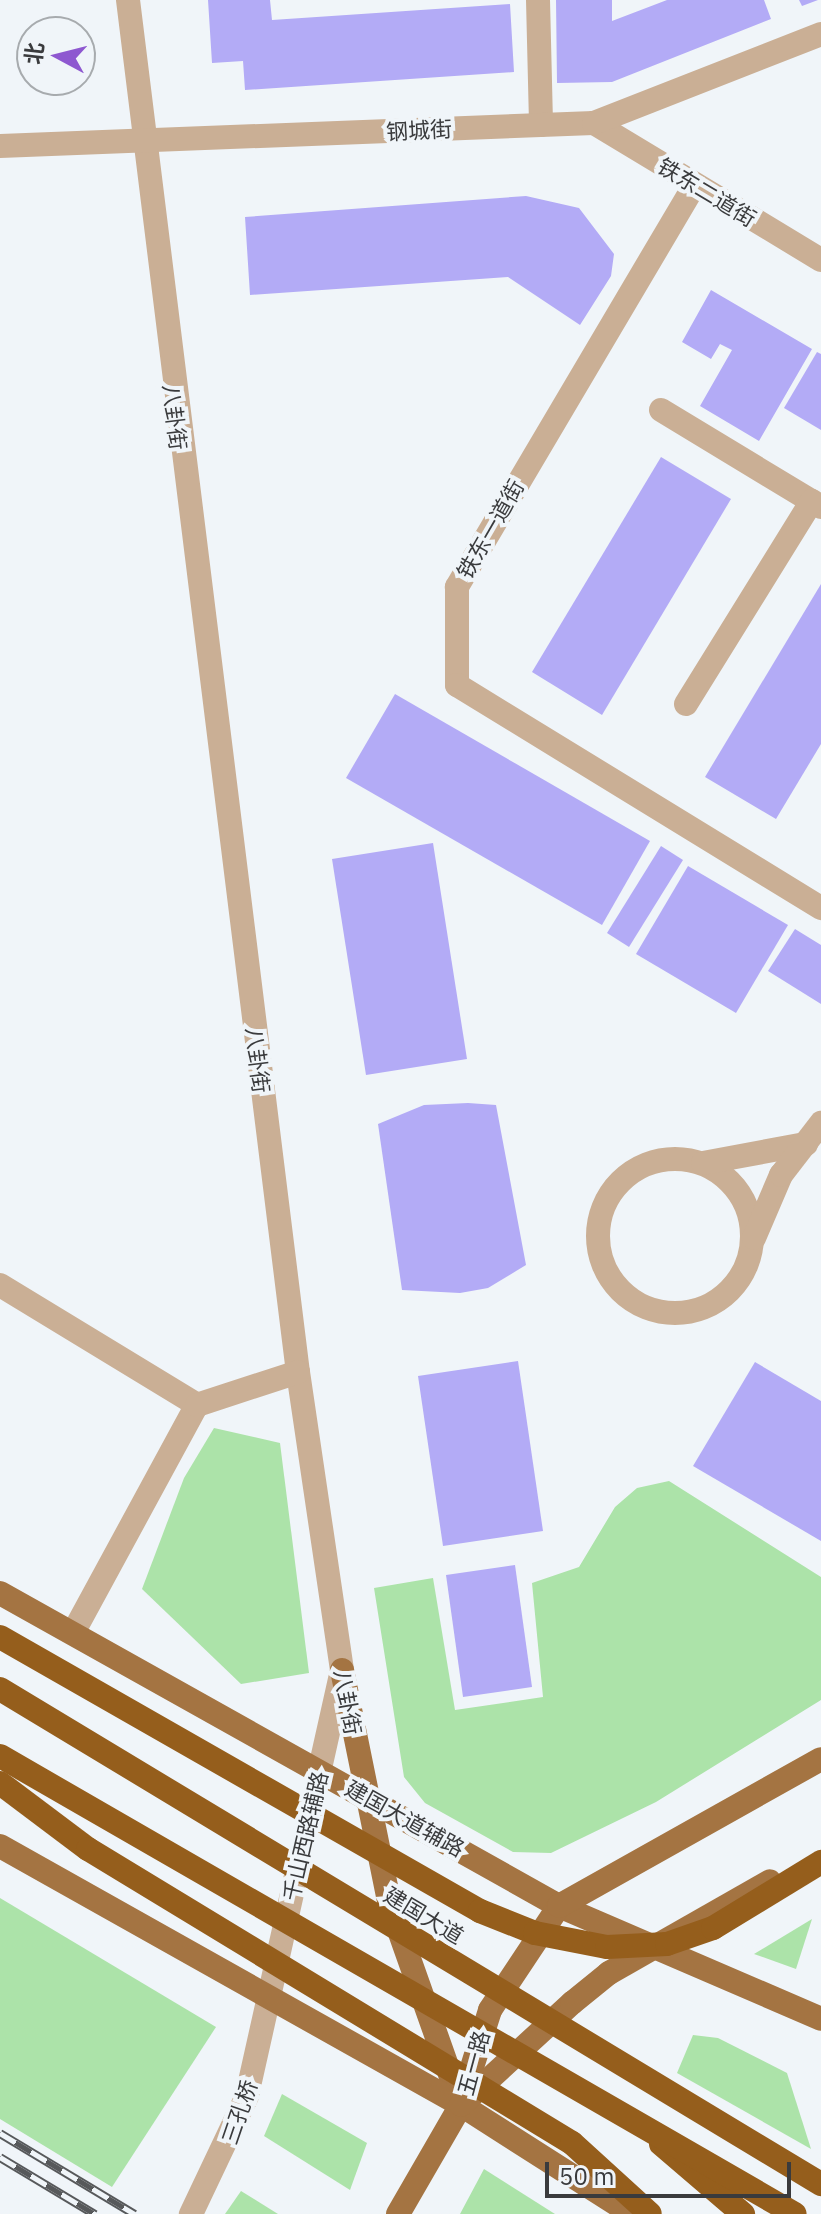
<!DOCTYPE html>
<html>
<head>
<meta charset="utf-8">
<style>
  body { margin:0 }
  #map { position:relative; width:821px; height:2214px; overflow:hidden; background:#f0f5f9; font-family:"IBM Plex Sans","Noto Sans SC",sans-serif }
  div>[style] { position:absolute }
  [style*='--x'] { left:calc(var(--x)*1px); top:calc(var(--y)*1px); width:calc(var(--w)*1px); rotate:calc(var(--a)*1deg) }
  .green>* { inset:0; background:#ace3a9 }
  .building>* { inset:0; background:#b3abf6 }
  .minor>* { height:24px; margin:-12px; padding:0 12px; transform-origin:12px; border-radius:12px; background:#caaf95 }
  .minor>.ring { margin:-12px; padding:0; box-sizing:content-box; background:none; border:24px solid #caaf95; border-radius:50% }
  .major>* { height:24px; margin:-12px; padding:0 12px; transform-origin:12px; border-radius:12px; background:#a47442 }
  .highway>* { height:24px; margin:-12px; padding:0 12px; transform-origin:12px; border-radius:12px; background:#955e1c }
  .rail>* { height:9px; margin-top:-4.5px; transform-origin:0; background:repeating-linear-gradient(90deg,#f0f5f9 0 18px,#57595b 0 36px); box-sizing:border-box; border-block:2px solid #57595b }
  .highway-bridge>* { height:24px; margin:-12px; padding:0 12px; transform-origin:12px; border-radius:12px; background:#955e1c }
  span { translate:-50% -50%; white-space:nowrap; text-align:center; line-height:1.15; -webkit-text-stroke:8px #f0f5f9; paint-order:stroke }
  .street-label { font-size:22px; color:#3a3b3d }
  .north { position:absolute; left:16px; top:16px; width:80px; height:80px; box-sizing:border-box; background:#f0f5f9; border:2px solid #a7abae; border-radius:50%; rotate:277deg; font-size:22px; font-weight:700; line-height:32px; text-align:center; color:#3a3b3d }
  .north::after { content:''; display:block; margin:auto; width:28px; height:36px; background:#8e58d0; clip-path:polygon(50% 0,100% 100%,50% 72%,0 100%) }
  .scale { position:absolute; left:545px; top:2162px; width:246px; height:36px; box-sizing:border-box; border:4px solid #3a3b3d; border-top:0; padding-left:10px; font-size:24px; line-height:28px; white-space:nowrap; color:#3a3b3d; -webkit-text-stroke:6px #f0f5f9; paint-order:stroke }
</style>
</head>
<body>
<div id="map">
  <div class="green">
    <div style="clip-path:polygon(214px 1428px,280px 1443px,309px 1673px,241px 1684px,142px 1589px,184px 1478px)"></div>
    <div style="clip-path:polygon(669px 1481px,821px 1577px,821px 1700px,656px 1802px,551px 1853px,513px 1852px,425px 1803px,404px 1777px,374px 1588px,433px 1578px,455px 1710px,543px 1697px,532px 1583px,579px 1567px,615px 1507px,637px 1488px)"></div>
    <div style="clip-path:polygon(0 1898px,216px 2027px,112px 2187px,0 2119px)"></div>
    <div style="clip-path:polygon(812px 1919px,796px 1969px,754px 1954px)"></div>
    <div style="clip-path:polygon(693px 2035px,718px 2038px,787px 2073px,811px 2149px,677px 2073px)"></div>
    <div style="clip-path:polygon(282px 2094px,367px 2143px,350px 2190px,264px 2136px)"></div>
    <div style="clip-path:polygon(484px 2169px,555px 2214px,460px 2214px)"></div>
    <div style="clip-path:polygon(241px 2191px,278px 2214px,225px 2214px)"></div>
  </div>
  <div class="building">
    <div style="clip-path:polygon(208px 0,270px 0,272px 20px,510px 4px,514px 72px,245px 90px,243px 61px,212px 63px)"></div>
    <div style="clip-path:polygon(556px 0,612px 0,612px 21px,667px 0,764px 0,771px 19px,612px 82px,557px 83px)"></div>
    <div style="clip-path:polygon(799px 0,818px 0,802px 6px)"></div>
    <div style="clip-path:polygon(526px 196px,579px 208px,614px 254px,611px 276px,580px 325px,508px 277px,250px 295px,245px 217px)"></div>
    <div style="clip-path:polygon(711px 290px,812px 349px,759px 441px,700px 406px,732px 350px,720px 344px,711px 359px,682px 342px)"></div>
    <div style="clip-path:polygon(817px 352px,821px 354px,821px 430px,784px 408px)"></div>
    <div style="clip-path:polygon(661px 457px,731px 499px,602px 715px,532px 672px)"></div>
    <div style="clip-path:polygon(821px 584px,821px 744px,776px 819px,705px 777px)"></div>
    <div style="clip-path:polygon(395px 694px,650px 841px,602px 925px,346px 778px)"></div>
    <div style="clip-path:polygon(433px 843px,467px 1059px,366px 1075px,332px 859px)"></div>
    <div style="clip-path:polygon(661px 846px,683px 860px,629px 947px,607px 933px)"></div>
    <div style="clip-path:polygon(688px 866px,788px 925px,736px 1013px,636px 954px)"></div>
    <div style="clip-path:polygon(795px 929px,821px 945px,821px 1004px,768px 971px)"></div>
    <div style="clip-path:polygon(468px 1103px,496px 1105px,526px 1265px,488px 1288px,460px 1293px,402px 1290px,378px 1124px,424px 1105px)"></div>
    <div style="clip-path:polygon(518px 1361px,543px 1531px,443px 1546px,418px 1376px)"></div>
    <div style="clip-path:polygon(755px 1362px,821px 1401px,821px 1541px,693px 1466px)"></div>
    <div style="clip-path:polygon(515px 1565px,532px 1687px,463px 1697px,446px 1575px)"></div>
  </div>
  <div class="minor">
    <div style="--x:128;--y:0;--w:1382;--a:82.94"></div>
    <div style="--x:298;--y:1372;--w:301;--a:81.6"></div>
    <div style="--x:342;--y:1670;--w:436;--a:102.6"></div>
    <div style="--x:247;--y:2096;--w:131;--a:115.4"></div>
    <div style="--x:538;--y:0;--w:125;--a:88.6"></div>
    <div style="--x:594;--y:123;--w:265;--a:31.1"></div>
    <div style="--x:0;--y:146;--w:594;--a:-2.22"></div>
    <div style="--x:594;--y:123;--w:244;--a:-21.4"></div>
    <div style="--x:694;--y:186;--w:466;--a:120.6"></div>
    <div style="--x:457;--y:587;--w:98;--a:90"></div>
    <div style="--x:457;--y:685;--w:427;--a:31.5"></div>
    <div style="--x:661;--y:410;--w:187;--a:31.2"></div>
    <div style="--x:686;--y:704;--w:239;--a:-58.2"></div>
    <div class="ring" style="left:598px;top:1159px;width:130px;height:130px"></div>
    <div style="--x:703;--y:1163;--w:105;--a:-10.5"></div>
    <div style="--x:754;--y:1238;--w:69;--a:-66.8"></div>
    <div style="--x:781;--y:1175;--w:66;--a:-52.4"></div>
    <div style="--x:0;--y:1285;--w:231;--a:31.3"></div>
    <div style="--x:73;--y:1633;--w:260;--a:-61.5"></div>
    <div style="--x:197;--y:1405;--w:106;--a:-18.1"></div>
  </div>
  <div class="major">
    <div style="--x:0;--y:1593;--w:641;--a:29.25"></div>
    <div style="--x:559;--y:1906;--w:285;--a:23.3"></div>
    <div style="--x:342;--y:1670;--w:237;--a:78.5"></div>
    <div style="--x:389;--y:1902;--w:189;--a:70.5"></div>
    <div style="--x:0;--y:1846;--w:529;--a:29.33"></div>
    <div style="--x:461;--y:2105;--w:203;--a:32.5"></div>
    <div style="--x:462;--y:2099;--w:93;--a:-72.5"></div>
    <div style="--x:490;--y:2010;--w:125;--a:-56.4"></div>
    <div style="--x:559;--y:1906;--w:300;--a:-29.3"></div>
    <div style="--x:398;--y:2214;--w:126;--a:-60"></div>
    <div style="--x:461;--y:2105;--w:151;--a:-42.6"></div>
    <div style="--x:572;--y:2003;--w:48;--a:-39"></div>
    <div style="--x:609;--y:1973;--w:185;--a:-29.7"></div>
  </div>
  <div class="highway">
    <div style="--x:661;--y:2144;--w:108;--a:40.5"></div>
  </div>
  <div class="rail">
    <div style="--x:0;--y:2133;--w:157;--a:31"></div>
    <div style="--x:0;--y:2157;--w:111;--a:31"></div>
  </div>
  <div class="highway-bridge">
    <div style="--x:0;--y:1637;--w:553;--a:29.72"></div>
    <div style="--x:480;--y:1911;--w:59;--a:21.8"></div>
    <div style="--x:535;--y:1933;--w:73;--a:11"></div>
    <div style="--x:607;--y:1947;--w:60;--a:-2.9"></div>
    <div style="--x:667;--y:1944;--w:49;--a:-19.2"></div>
    <div style="--x:713;--y:1928;--w:127;--a:-31.4"></div>
    <div style="--x:0;--y:1689;--w:959;--a:31.09"></div>
    <div style="--x:0;--y:1756;--w:917;--a:29.95"></div>
    <div style="--x:0;--y:1783;--w:110;--a:36.9"></div>
    <div style="--x:88;--y:1849;--w:566;--a:31.28"></div>
    <div style="--x:572;--y:2143;--w:105;--a:42.3"></div>
  </div>
  <div class="street-label">
    <span style="left:419px;top:130px;rotate:-3deg">钢城街</span>
    <span style="left:707px;top:192px;rotate:31deg">铁东二道街</span>
    <span style="left:175px;top:417px;rotate:83deg">八卦街</span>
    <span style="left:490px;top:529px;rotate:-60deg">铁东一道街</span>
    <span style="left:258px;top:1060px;rotate:83deg">八卦街</span>
    <span style="left:348px;top:1702px;rotate:80deg">八卦街</span>
    <span style="left:405px;top:1818px;rotate:29deg">建国大道辅路</span>
    <span style="left:305px;top:1836px;rotate:-77deg">千山西路辅路</span>
    <span style="left:424px;top:1915px;rotate:31deg">建国大道</span>
    <span style="left:473px;top:2063px;rotate:-75deg">五一路</span>
    <span style="left:239px;top:2112px;rotate:-71deg">三孔桥</span>
  </div>
  <div class="north">北</div>
  <div class="scale">50 m</div>
</div>
</body>
</html>
